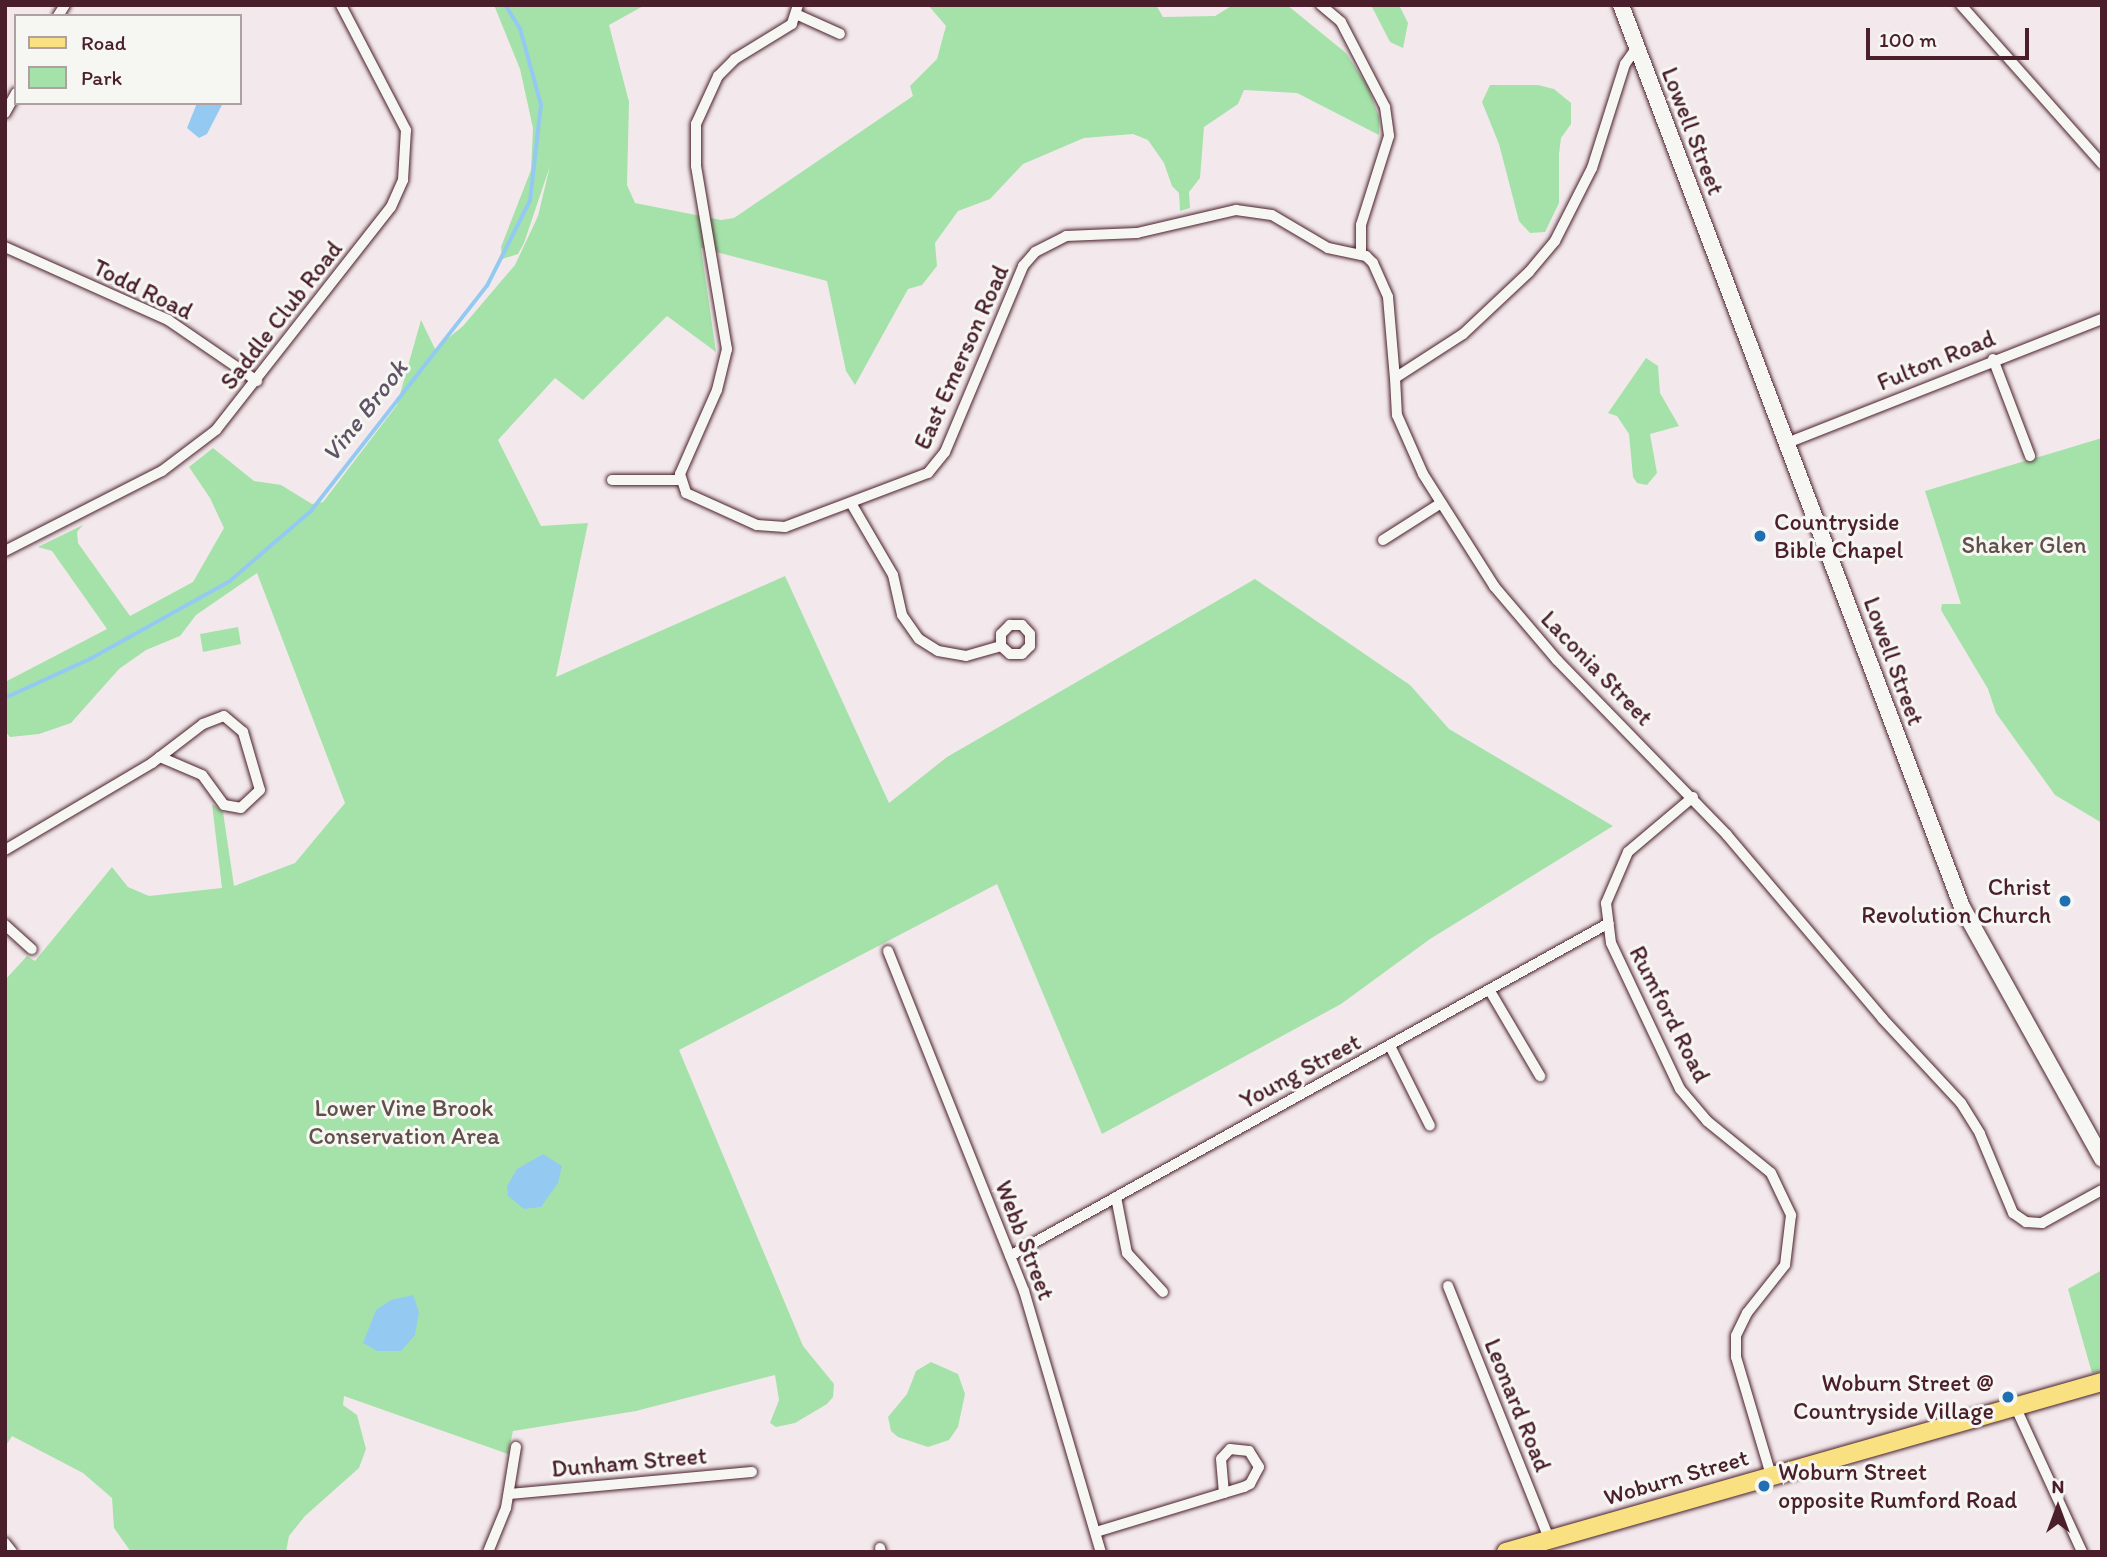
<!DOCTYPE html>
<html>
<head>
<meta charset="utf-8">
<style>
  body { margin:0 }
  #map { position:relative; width:2107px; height:1557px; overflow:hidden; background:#f3e9ec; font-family:Itim,sans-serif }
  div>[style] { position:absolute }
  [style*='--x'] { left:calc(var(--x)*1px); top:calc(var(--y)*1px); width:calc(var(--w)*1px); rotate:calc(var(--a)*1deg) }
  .green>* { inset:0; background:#a4e2a9 }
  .water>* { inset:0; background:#94caf2 }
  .stream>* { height:3.5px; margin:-1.75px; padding:0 1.75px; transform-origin:1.75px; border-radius:1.75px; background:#94caf2 }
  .roads { filter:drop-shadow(0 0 2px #4a1f2b) drop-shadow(0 0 2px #4a1f2b) }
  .minor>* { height:10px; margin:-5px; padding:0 5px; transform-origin:5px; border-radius:5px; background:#f6f6f2 }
  .secondary>* { height:16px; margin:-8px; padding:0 8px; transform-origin:8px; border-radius:8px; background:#f6f6f2 }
  .primary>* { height:18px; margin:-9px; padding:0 9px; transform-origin:9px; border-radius:9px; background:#f9e181 }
  .dots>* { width:19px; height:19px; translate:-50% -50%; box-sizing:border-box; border:4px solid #f6f6f2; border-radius:50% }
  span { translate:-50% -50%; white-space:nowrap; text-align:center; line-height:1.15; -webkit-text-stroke:6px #f6f6f2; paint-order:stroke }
  .street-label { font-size:24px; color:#4a1f2b }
  .poi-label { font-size:24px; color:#4a1f2b }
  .left { translate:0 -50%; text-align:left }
  .right { translate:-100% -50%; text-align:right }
  .park-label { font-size:24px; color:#60504a }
  .water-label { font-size:26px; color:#605267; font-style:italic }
  .frame { position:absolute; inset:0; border:7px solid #4a1f2b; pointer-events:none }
  .legend { position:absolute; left:14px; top:14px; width:228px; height:91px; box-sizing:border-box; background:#f6f6f2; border:2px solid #b1a0a2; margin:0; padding:9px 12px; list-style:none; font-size:21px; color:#4a1f2b }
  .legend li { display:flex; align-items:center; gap:14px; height:35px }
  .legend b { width:35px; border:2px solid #b1a0a2 }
  .north { position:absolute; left:2023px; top:1473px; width:70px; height:70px; -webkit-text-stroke:5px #f6f6f2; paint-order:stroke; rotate:0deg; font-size:19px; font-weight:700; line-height:28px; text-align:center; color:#4a1f2b }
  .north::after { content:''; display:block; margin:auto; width:24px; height:32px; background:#4a1f2b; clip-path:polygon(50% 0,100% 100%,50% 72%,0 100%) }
  .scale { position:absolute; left:1866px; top:28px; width:163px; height:32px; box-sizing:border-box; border:4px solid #4a1f2b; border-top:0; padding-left:9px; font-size:21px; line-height:24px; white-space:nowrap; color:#4a1f2b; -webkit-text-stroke:5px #f6f6f2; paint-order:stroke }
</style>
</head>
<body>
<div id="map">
  <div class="green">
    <div style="clip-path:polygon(494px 5px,645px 5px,609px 25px,629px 102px,627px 185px,635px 203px,721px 220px,734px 218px,913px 96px,910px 86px,937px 59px,946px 26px,928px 5px,1156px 5px,1163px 17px,1215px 16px,1233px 5px,1287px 5px,1346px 53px,1368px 87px,1379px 117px,1379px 135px,1297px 93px,1244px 90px,1238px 104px,1204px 127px,1200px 178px,1189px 192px,1190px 208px,1180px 211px,1179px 193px,1172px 186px,1164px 163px,1148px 140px,1133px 134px,1084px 138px,1023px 164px,990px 199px,958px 211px,935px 243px,937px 266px,922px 285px,908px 289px,855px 385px,846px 371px,827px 281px,701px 248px,716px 352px,667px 316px,583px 400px,555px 378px,498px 440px,541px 526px,588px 523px,556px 677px,785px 576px,889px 803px,947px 757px,1255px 579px,1410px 685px,1449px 729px,1613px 826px,1430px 939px,1341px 1004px,1102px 1134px,997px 884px,679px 1050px,803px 1346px,834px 1384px,833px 1397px,827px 1404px,795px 1423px,776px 1427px,770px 1423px,779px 1400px,775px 1375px,636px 1411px,513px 1431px,508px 1454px,344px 1396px,343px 1405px,357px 1415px,366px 1449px,359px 1468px,305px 1516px,289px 1536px,286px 1552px,131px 1552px,114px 1528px,112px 1498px,83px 1473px,12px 1436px,5px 1447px,5px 980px,27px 956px,35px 961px,112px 867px,128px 887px,149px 896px,222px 888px,212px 804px,223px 812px,234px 886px,295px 863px,345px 803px,257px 573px,196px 615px,180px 636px,146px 650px,119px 669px,71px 723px,39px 734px,10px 737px,5px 731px,5px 682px,107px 629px,52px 551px,38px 547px,83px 525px,77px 532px,78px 543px,130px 616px,193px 582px,224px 528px,210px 498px,189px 467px,213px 448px,254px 481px,281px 485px,312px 504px,323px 502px,397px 405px,421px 320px,435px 349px,463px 326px,515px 265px,538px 216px,550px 166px,524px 243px,518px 254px,502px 259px,501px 247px,531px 170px,533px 128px,520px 69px)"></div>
    <div style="clip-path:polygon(1371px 5px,1399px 5px,1408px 23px,1403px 48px,1390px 42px)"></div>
    <div style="clip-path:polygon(1490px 85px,1538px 85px,1554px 89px,1571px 103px,1571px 124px,1561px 138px,1559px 154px,1559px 203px,1545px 232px,1530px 233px,1519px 221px,1499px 144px,1482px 102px)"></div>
    <div style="clip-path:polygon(1646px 358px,1658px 366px,1660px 393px,1679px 426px,1650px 434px,1657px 473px,1647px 485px,1637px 483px,1633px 477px,1629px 434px,1617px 416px,1608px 413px)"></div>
    <div style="clip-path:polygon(2102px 438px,2102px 823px,2055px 795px,1996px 713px,1988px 689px,1941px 610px,1942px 604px,1961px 604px,1925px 491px)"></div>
    <div style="clip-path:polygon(238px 627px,241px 644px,203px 652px,200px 634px)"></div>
    <div style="clip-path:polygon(2102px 1270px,2102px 1371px,2092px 1373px,2068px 1289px)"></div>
    <div style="clip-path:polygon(931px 1362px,958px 1374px,965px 1394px,958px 1427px,949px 1440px,928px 1447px,898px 1437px,891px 1431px,888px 1417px,907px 1394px,916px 1371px)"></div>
  </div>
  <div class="water">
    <div style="clip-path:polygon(197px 103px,223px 103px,207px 134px,199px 138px,187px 128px)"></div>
    <div style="clip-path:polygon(543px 1154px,562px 1166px,558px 1183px,541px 1207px,524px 1209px,508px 1196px,507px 1186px,517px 1169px)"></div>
    <div style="clip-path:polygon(413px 1295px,419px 1312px,415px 1335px,401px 1351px,377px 1351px,363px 1343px,376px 1310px,391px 1300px)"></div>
  </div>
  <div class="stream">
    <div style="--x:5;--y:698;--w:94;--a:-24.6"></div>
    <div style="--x:90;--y:659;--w:160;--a:-29.1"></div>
    <div style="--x:230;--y:581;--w:107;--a:-40.8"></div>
    <div style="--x:311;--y:511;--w:286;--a:-52"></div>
    <div style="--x:487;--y:286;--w:95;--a:-63.2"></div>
    <div style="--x:530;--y:201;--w:97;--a:-83.5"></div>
    <div style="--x:541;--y:105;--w:79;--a:-105.4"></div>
    <div style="--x:520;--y:29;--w:28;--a:-122"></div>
  </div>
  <div class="roads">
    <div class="minor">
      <div style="--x:798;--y:5;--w:20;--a:108"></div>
      <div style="--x:792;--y:24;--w:67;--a:148.4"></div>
      <div style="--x:735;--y:59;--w:24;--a:135"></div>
      <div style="--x:718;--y:76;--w:53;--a:114.6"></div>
      <div style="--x:696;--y:124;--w:42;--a:90"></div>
      <div style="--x:696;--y:166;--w:186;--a:80.4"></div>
      <div style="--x:727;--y:349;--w:42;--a:103.7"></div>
      <div style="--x:717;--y:390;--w:92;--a:113.8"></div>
      <div style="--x:680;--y:474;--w:20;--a:72"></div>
      <div style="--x:686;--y:493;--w:78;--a:24.3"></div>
      <div style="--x:757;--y:525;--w:28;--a:4"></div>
      <div style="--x:785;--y:527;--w:153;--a:-20.7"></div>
      <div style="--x:928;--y:473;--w:27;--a:-51"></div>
      <div style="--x:945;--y:452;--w:202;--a:-67.2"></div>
      <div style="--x:1023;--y:266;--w:18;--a:-49"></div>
      <div style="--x:1035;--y:252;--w:35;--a:-27"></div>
      <div style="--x:1066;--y:236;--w:71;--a:-2.4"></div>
      <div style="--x:1137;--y:233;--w:102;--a:-13.1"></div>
      <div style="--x:1236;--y:210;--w:36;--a:8"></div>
      <div style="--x:1272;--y:215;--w:65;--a:30.5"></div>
      <div style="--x:1328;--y:248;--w:39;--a:12"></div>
      <div style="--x:1366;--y:256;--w:10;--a:45"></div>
      <div style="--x:1373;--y:263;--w:37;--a:66"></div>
      <div style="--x:1388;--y:297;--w:81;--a:85.1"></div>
      <div style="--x:1321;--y:5;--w:26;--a:40"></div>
      <div style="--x:1341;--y:22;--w:96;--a:62.6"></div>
      <div style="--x:1385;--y:107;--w:29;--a:82"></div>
      <div style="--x:1389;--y:136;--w:93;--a:107.5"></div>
      <div style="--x:1361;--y:225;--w:30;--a:90"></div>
      <div style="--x:1961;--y:5;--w:213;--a:48.4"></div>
      <div style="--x:798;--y:15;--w:46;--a:24.3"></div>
      <div style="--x:58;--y:16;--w:13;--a:-58"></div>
      <div style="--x:1637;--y:47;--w:21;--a:125"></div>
      <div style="--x:1625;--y:64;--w:109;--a:107.6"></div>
      <div style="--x:1592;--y:168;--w:82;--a:116.9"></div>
      <div style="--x:1555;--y:241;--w:40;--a:130"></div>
      <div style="--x:1529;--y:272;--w:91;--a:136.8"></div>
      <div style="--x:1463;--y:334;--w:81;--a:147.1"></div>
      <div style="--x:1395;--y:378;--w:37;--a:87"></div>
      <div style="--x:1397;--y:415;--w:64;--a:66.2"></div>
      <div style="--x:1423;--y:474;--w:133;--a:57.6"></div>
      <div style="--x:1494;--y:586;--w:97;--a:49.6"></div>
      <div style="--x:1557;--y:660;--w:244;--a:45.8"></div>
      <div style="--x:1727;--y:835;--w:240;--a:49.7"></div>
      <div style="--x:1882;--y:1018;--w:116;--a:47.1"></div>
      <div style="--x:1961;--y:1103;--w:36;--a:58"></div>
      <div style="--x:1980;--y:1134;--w:86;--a:67.3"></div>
      <div style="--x:2013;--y:1213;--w:16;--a:35"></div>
      <div style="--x:2026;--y:1222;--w:16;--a:4"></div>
      <div style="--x:2042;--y:1223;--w:68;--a:-28.8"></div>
      <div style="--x:5;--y:113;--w:23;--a:-61"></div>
      <div style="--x:5;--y:247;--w:179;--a:24.1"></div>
      <div style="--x:168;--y:320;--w:108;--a:34.4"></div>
      <div style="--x:1993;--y:359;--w:104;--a:69.1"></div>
      <div style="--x:1787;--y:443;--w:339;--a:-21.5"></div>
      <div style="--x:612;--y:480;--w:67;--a:0"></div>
      <div style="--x:851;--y:503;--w:83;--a:59.7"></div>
      <div style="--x:893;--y:575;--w:41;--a:77.3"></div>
      <div style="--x:902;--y:615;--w:29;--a:55"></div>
      <div style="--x:919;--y:639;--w:22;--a:32"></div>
      <div style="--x:938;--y:651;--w:28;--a:10"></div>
      <div style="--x:966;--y:656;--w:36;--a:-16"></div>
      <div style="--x:1001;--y:646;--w:12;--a:-90"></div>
      <div style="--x:1001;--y:634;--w:13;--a:-45"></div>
      <div style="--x:1010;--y:625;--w:12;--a:0"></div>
      <div style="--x:1022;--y:625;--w:12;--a:48"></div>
      <div style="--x:1030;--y:634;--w:12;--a:90"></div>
      <div style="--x:1030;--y:646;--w:11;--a:135"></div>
      <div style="--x:1022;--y:654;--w:12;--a:180"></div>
      <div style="--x:1010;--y:654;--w:12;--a:-138"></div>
      <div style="--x:1383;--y:540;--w:69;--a:-32.5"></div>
      <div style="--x:5;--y:551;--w:176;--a:-27"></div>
      <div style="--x:162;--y:471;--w:68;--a:-37.2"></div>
      <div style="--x:216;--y:430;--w:283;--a:-51.9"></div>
      <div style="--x:391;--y:207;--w:30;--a:-66"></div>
      <div style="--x:403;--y:180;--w:50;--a:-86.6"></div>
      <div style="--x:406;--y:130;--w:141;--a:-117.5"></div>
      <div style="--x:1693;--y:797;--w:85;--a:139.8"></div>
      <div style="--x:1628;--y:852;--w:56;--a:113.3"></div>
      <div style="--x:1606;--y:903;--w:40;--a:82.9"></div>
      <div style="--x:1611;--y:943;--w:161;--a:64.7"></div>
      <div style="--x:1680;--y:1089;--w:42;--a:49.8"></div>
      <div style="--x:1707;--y:1121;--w:82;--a:39.1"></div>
      <div style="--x:1771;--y:1173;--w:47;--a:64.5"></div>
      <div style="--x:1791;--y:1215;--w:50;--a:96.8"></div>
      <div style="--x:1785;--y:1265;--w:61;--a:128.4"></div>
      <div style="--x:1747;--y:1313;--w:25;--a:116"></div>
      <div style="--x:1736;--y:1336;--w:21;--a:90"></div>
      <div style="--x:1736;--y:1357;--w:123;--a:73.5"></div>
      <div style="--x:5;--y:850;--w:171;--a:-30.6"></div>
      <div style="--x:152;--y:763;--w:64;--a:-37.4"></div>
      <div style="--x:203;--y:724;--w:22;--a:-21"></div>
      <div style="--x:224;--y:716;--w:25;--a:40"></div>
      <div style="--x:243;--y:732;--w:60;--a:73.7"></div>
      <div style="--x:260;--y:790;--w:26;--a:137"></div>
      <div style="--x:241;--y:808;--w:17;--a:-170"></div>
      <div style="--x:224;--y:805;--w:37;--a:-126"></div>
      <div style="--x:202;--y:775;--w:46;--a:-156.8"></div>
      <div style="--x:5;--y:925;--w:36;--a:42"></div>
      <div style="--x:888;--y:951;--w:366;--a:68.2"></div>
      <div style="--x:1024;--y:1291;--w:272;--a:73.6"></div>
      <div style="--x:1490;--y:991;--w:99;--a:59.5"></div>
      <div style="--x:1390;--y:1046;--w:89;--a:63.4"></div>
      <div style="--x:1116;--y:1197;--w:57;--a:78.9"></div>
      <div style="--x:1127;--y:1253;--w:53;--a:47.3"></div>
      <div style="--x:1010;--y:1256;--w:685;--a:-29.07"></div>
      <div style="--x:1448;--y:1286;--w:272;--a:68.2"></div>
      <div style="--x:2015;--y:1406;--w:161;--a:65.3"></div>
      <div style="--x:509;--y:1494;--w:244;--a:-5.2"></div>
      <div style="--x:1096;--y:1532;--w:134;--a:-16.9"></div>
      <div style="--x:1224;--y:1493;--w:21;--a:-17"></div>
      <div style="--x:1244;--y:1487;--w:7;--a:-27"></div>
      <div style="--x:1250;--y:1484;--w:19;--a:-62"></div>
      <div style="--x:1259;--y:1467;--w:19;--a:-122"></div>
      <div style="--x:1249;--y:1451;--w:19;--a:-174"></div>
      <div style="--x:1230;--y:1449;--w:13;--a:132"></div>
      <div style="--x:1221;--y:1459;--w:34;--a:85"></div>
      <div style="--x:5;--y:1543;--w:11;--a:52"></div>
      <div style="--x:880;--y:1548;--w:4;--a:76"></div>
      <div style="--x:488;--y:1552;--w:48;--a:-67.8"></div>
      <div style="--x:506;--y:1508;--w:62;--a:-80.7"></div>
    </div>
    <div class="secondary">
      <div style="--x:1621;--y:5;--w:964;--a:69.29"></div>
      <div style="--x:1962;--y:907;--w:288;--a:60.9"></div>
    </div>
    <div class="primary">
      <div style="--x:1506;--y:1552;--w:620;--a:-15.92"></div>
    </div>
  </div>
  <div class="dots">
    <div style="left:1760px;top:536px;background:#1f6fb2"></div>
    <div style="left:2065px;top:901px;background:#1f6fb2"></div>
    <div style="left:2008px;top:1397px;background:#1f6fb2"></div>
    <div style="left:1764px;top:1486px;background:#1f6fb2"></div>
  </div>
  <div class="street-label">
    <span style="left:1693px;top:131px;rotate:69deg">Lowell Street</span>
    <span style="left:143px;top:289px;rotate:26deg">Todd Road</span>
    <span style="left:281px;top:315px;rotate:-52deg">Saddle Club Road</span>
    <span style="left:961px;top:357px;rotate:-66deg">East Emerson Road</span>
    <span style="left:1936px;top:360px;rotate:-22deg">Fulton Road</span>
    <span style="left:1894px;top:661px;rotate:70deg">Lowell Street</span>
    <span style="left:1597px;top:668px;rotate:46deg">Laconia Street</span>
    <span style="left:1670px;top:1014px;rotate:63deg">Rumford Road</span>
    <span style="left:1300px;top:1071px;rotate:-28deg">Young Street</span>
    <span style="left:1025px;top:1240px;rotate:69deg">Webb Street</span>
    <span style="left:1518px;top:1405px;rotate:68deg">Leonard Road</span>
    <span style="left:629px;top:1462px;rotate:-5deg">Dunham Street</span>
    <span style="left:1676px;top:1477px;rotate:-16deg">Woburn Street</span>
  </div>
  <div class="poi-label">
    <span class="left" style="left:1774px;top:536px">Countryside<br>Bible Chapel</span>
    <span class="right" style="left:2051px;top:901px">Christ<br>Revolution Church</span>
    <span class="right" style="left:1994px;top:1397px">Woburn Street @<br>Countryside Village</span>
    <span class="left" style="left:1778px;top:1486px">Woburn Street<br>opposite Rumford Road</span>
  </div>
  <div class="park-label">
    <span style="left:2024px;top:545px">Shaker Glen</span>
    <span style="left:404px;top:1122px">Lower Vine Brook<br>Conservation Area</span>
  </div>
  <div class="water-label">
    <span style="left:365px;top:411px;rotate:-52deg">Vine Brook</span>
  </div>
  <div class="frame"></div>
  <ul class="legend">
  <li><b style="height:9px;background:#f9e181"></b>Road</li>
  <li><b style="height:19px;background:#a4e2a9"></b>Park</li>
  </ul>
  <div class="north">N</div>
  <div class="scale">100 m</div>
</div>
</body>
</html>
